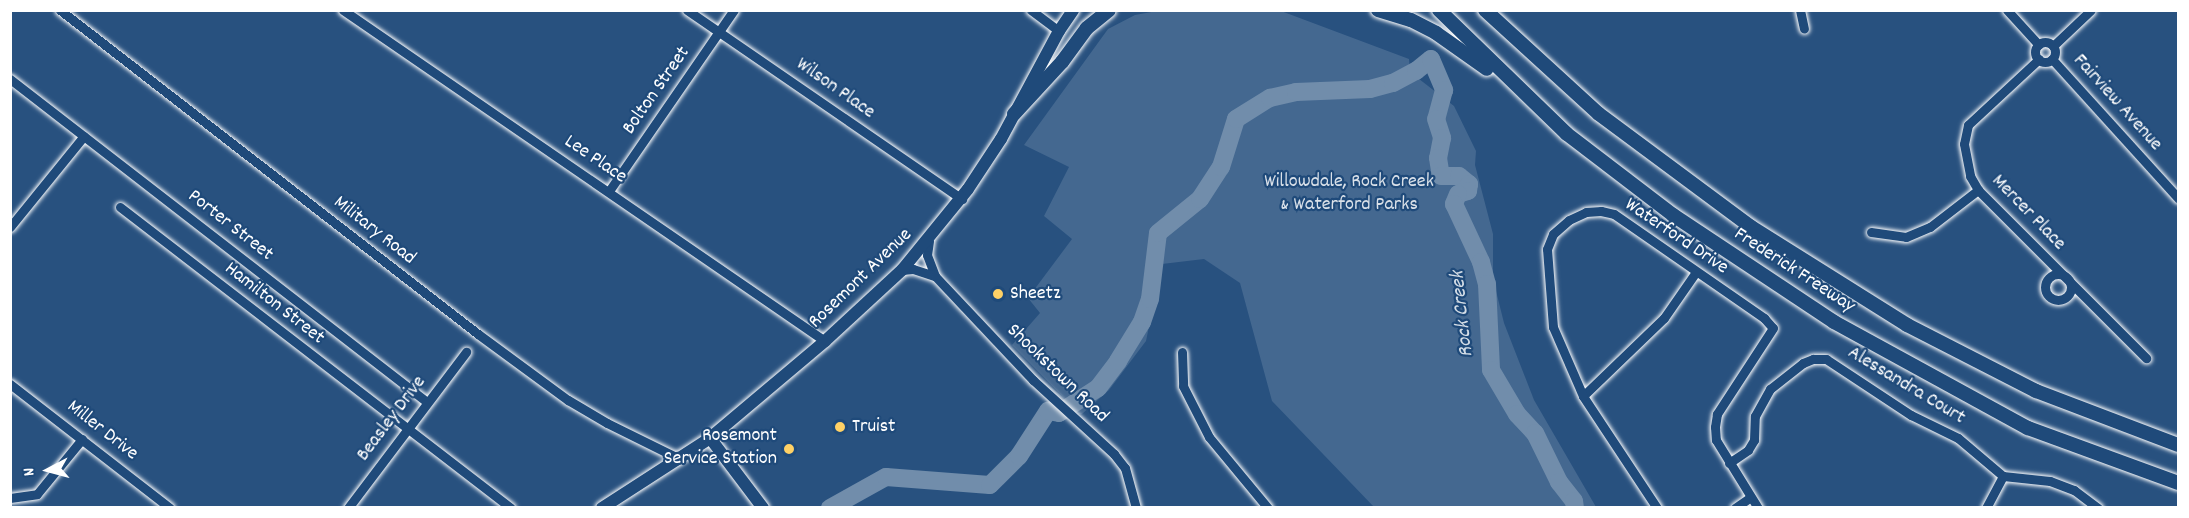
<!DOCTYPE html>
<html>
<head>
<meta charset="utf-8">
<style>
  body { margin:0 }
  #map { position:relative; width:2189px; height:518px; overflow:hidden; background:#28517f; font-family:Dekko,sans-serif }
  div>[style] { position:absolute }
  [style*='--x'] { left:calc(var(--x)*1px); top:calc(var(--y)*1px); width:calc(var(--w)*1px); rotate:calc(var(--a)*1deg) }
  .green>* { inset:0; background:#446890 }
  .river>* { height:18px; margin:-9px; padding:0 9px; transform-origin:9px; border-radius:9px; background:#718dab }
  .roads { filter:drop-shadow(0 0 2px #fff) drop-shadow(0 0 2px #fff) }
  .minor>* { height:9px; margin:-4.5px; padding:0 4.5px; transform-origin:4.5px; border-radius:4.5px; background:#1f4a7a }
  .minor>.ring { margin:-4.5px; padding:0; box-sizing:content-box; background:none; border:9px solid #1f4a7a; border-radius:50% }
  .major>* { height:12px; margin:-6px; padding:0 6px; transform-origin:6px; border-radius:6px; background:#1f4a7a }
  .highway>* { height:14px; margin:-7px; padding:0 7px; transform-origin:7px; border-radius:7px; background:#1f4a7a }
  .dots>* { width:16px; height:16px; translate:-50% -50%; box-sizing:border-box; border:3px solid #1f4a7a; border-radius:50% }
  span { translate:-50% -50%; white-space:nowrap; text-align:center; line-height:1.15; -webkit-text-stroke:4.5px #1f4a7a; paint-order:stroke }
  .street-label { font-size:20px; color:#fff }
  .park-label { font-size:20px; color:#dae1e9 }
  .poi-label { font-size:20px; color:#fff }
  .left { translate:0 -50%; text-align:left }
  .right { translate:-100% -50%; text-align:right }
  .water-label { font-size:21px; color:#d4dde6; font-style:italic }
  .frame { position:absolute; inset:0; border:12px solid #fff; pointer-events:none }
  .north { position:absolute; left:18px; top:440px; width:60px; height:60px; -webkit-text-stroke:4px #1f4a7a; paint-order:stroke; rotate:264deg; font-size:16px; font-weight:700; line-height:24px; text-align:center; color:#fff }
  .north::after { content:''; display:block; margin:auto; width:21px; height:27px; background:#fff; clip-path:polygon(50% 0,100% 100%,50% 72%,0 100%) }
</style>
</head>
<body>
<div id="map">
  <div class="green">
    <div style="clip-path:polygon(1157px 11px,1281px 11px,1409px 59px,1410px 72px,1454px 106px,1476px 151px,1475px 165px,1493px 234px,1493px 279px,1504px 323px,1534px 400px,1596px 507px,1374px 507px,1272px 401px,1240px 283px,1204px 259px,1162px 264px,1146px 341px,1109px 390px,1082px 414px,1072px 415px,1007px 352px,1063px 397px,1012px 345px,1040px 313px,1028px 298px,1072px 239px,1044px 216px,1069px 167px,1024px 145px,1108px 29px,1135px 15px)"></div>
  </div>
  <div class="river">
    <div style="--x:830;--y:508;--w:64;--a:-29"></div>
    <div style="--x:886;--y:477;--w:104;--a:4.4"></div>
    <div style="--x:990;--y:485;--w:41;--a:-45"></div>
    <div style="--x:1019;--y:456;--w:54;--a:-57.2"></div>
    <div style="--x:1048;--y:411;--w:11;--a:10"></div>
    <div style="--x:1059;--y:413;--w:46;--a:-32.7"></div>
    <div style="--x:1098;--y:388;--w:34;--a:-53"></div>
    <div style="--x:1118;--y:361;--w:46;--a:-58.4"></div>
    <div style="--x:1142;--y:322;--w:24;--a:-71"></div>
    <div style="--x:1150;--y:299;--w:66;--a:-83.1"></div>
    <div style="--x:1158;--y:233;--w:54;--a:-39"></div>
    <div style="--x:1200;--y:199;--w:38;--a:-57"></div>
    <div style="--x:1221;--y:167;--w:50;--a:-72.6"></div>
    <div style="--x:1236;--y:119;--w:40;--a:-32"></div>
    <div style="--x:1270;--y:98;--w:27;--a:-13"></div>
    <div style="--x:1296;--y:92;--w:74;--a:-2.3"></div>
    <div style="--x:1370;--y:89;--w:24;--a:-15"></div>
    <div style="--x:1393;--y:83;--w:26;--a:-28"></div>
    <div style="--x:1416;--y:71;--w:19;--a:-39"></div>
    <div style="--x:1431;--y:59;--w:34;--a:67"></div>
    <div style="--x:1444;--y:90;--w:30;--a:105"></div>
    <div style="--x:1436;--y:119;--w:20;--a:72"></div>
    <div style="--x:1442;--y:138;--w:20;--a:101"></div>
    <div style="--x:1438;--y:158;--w:18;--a:81"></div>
    <div style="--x:1441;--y:176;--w:18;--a:0"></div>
    <div style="--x:1459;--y:176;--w:13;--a:39"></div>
    <div style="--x:1469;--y:184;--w:7;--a:98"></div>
    <div style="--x:1468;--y:191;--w:10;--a:163"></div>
    <div style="--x:1458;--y:194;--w:11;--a:112"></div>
    <div style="--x:1454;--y:204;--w:64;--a:65"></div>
    <div style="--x:1481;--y:262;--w:23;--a:75"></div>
    <div style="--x:1487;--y:284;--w:86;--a:87.3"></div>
    <div style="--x:1491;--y:370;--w:51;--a:59.4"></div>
    <div style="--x:1517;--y:414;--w:26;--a:47"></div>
    <div style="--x:1535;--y:433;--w:55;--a:63.9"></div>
    <div style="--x:1559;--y:482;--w:24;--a:52"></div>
    <div style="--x:1574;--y:501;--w:7;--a:82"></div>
  </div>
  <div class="roads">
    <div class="minor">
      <div style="--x:60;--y:10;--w:529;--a:37.78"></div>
      <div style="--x:478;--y:334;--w:112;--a:36.3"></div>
      <div style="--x:568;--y:400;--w:45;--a:30.5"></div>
      <div style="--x:607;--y:423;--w:81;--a:26.3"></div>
      <div style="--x:343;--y:10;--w:585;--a:34.48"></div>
      <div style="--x:687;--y:10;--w:334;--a:34.5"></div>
      <div style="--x:1031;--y:10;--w:35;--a:37"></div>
      <div style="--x:1800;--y:10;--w:19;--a:78"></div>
      <div style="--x:2007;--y:10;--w:47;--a:47.6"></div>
      <div class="ring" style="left:2035px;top:42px;width:11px;height:11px"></div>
      <div style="--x:2053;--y:46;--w:52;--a:-43.5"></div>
      <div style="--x:2039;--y:59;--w:97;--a:137.1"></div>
      <div style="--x:1968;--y:125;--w:19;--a:102"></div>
      <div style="--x:1964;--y:144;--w:33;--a:79"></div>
      <div style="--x:1970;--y:176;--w:16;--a:60"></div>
      <div style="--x:1978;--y:190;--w:238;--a:45"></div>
      <div style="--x:2052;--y:59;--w:188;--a:47.8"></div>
      <div style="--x:10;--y:79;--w:527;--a:37.76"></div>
      <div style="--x:609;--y:191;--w:220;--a:-55.4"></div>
      <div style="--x:120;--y:207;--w:493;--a:37.6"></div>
      <div style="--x:10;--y:227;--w:117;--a:-50.9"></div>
      <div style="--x:1871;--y:232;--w:35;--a:8"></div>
      <div style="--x:1906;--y:237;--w:26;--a:-23"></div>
      <div style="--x:1930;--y:227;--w:61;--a:-37.6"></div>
      <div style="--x:929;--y:241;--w:14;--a:98"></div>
      <div style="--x:927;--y:255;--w:22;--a:69"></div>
      <div style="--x:902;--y:270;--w:11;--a:-5"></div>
      <div style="--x:913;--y:269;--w:23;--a:18"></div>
      <div style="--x:935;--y:276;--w:143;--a:46.7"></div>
      <div style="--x:1033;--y:380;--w:110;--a:42.4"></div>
      <div style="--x:1114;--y:454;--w:18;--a:52"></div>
      <div style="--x:1125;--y:468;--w:41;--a:74.6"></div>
      <div class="ring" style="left:2045px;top:274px;width:17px;height:17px"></div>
      <div style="--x:1182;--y:352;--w:34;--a:88"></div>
      <div style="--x:1183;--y:386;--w:57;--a:63"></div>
      <div style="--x:1209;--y:437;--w:92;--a:50.3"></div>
      <div style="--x:10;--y:384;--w:202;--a:37.8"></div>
      <div style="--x:1583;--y:396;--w:112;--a:-43.9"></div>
      <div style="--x:1664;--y:318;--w:56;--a:-55.2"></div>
      <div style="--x:1729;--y:463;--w:23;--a:-34"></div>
      <div style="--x:1748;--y:450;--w:12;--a:-59"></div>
      <div style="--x:1754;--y:440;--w:24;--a:-88"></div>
      <div style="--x:1755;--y:416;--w:31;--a:-61"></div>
      <div style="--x:1770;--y:389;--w:42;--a:-38.2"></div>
      <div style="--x:1803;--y:363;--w:11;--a:-22"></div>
      <div style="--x:1813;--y:359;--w:13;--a:0"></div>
      <div style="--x:1826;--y:359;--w:102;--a:33.4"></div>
      <div style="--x:1911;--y:415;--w:52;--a:26.1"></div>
      <div style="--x:1958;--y:438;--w:59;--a:40.2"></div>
      <div style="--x:2003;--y:476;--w:36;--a:118"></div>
      <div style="--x:2003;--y:476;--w:47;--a:6.1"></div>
      <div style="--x:2050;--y:481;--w:26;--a:21"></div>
      <div style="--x:2074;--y:490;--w:30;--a:37"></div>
      <div style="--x:10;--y:498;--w:27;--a:-8"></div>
      <div style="--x:37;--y:494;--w:71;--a:-50.7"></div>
      <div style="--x:348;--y:508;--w:196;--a:-52.9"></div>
      <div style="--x:1657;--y:508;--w:134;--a:-123.5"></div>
      <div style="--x:1583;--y:396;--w:75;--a:-113.5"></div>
      <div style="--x:1553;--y:327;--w:78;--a:-94.4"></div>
      <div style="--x:1547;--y:249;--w:16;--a:-68"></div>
      <div style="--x:1553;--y:234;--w:21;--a:-41"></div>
      <div style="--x:1569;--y:220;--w:19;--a:-25"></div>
      <div style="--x:1586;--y:212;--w:15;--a:-4"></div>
      <div style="--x:1601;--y:211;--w:13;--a:13"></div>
      <div style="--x:1614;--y:214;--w:183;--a:34.7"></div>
      <div style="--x:1764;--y:318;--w:13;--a:48"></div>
      <div style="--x:1773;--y:328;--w:103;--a:123.1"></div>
      <div style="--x:1717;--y:414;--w:13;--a:99"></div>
      <div style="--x:1715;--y:427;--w:13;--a:86"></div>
      <div style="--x:1716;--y:440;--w:80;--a:58.3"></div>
      <div style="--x:1735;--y:508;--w:19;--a:-35"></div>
    </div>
    <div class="major">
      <div style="--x:710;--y:438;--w:88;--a:52.9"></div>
      <div style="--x:602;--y:508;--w:129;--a:-32.9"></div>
      <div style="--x:710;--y:438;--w:150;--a:-40.1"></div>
      <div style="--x:825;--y:341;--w:105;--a:-42.7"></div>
      <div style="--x:902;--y:270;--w:104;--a:-50.8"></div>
      <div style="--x:968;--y:189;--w:60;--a:-56.6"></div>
      <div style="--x:1001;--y:139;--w:123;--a:-61.8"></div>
      <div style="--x:1059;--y:31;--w:25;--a:-56"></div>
    </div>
    <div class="highway">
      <div style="--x:1378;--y:10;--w:34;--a:17"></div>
      <div style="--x:1411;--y:20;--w:28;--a:27"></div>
      <div style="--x:1436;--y:33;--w:62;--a:35.2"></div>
      <div style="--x:1439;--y:10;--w:178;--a:44.1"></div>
      <div style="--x:1567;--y:134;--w:133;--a:37.4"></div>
      <div style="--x:1673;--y:215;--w:193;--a:33.6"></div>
      <div style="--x:1834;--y:322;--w:221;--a:28.7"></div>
      <div style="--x:2028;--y:428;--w:160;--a:20.1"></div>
      <div style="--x:1485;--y:10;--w:154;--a:42.4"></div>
      <div style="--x:1599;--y:114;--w:189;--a:36.6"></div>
      <div style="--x:1751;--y:227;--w:184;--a:32.1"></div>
      <div style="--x:1907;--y:325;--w:145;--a:27.1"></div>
      <div style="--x:2036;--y:391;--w:152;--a:20.8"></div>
      <div style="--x:1014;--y:114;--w:71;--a:-47.3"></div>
      <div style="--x:1062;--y:62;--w:42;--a:-53.7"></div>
      <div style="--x:1087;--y:28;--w:28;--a:-39"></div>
    </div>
  </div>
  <div class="dots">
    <div style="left:998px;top:294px;background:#ffd166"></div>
    <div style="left:840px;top:427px;background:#ffd166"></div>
    <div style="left:789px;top:449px;background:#ffd166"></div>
  </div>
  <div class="street-label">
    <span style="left:835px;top:89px;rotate:35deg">Wilson Place</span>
    <span style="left:657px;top:91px;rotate:-55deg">Bolton Street</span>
    <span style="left:2117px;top:103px;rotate:48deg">Fairview Avenue</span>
    <span style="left:595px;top:160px;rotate:34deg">Lee Place</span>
    <span style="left:2028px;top:213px;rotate:46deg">Mercer Place</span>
    <span style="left:230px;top:226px;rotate:38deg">Porter Street</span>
    <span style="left:374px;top:231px;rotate:38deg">Military Road</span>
    <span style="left:1676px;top:237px;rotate:34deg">Waterford Drive</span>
    <span style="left:1794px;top:271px;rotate:33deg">Frederick Freeway</span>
    <span style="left:861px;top:279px;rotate:-44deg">Rosemont Avenue</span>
    <span style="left:274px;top:304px;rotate:38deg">Hamilton Street</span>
    <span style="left:1057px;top:374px;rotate:44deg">Shookstown Road</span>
    <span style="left:1906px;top:386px;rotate:31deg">Alessandra Court</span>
    <span style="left:392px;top:419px;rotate:-53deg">Beasley Drive</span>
    <span style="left:102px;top:431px;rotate:38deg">Miller Drive</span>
  </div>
  <div class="park-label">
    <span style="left:1349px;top:194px">Willowdale, Rock Creek<br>&amp; Waterford Parks</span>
  </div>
  <div class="poi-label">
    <span class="left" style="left:1010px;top:294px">Sheetz</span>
    <span class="left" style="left:852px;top:427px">Truist</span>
    <span class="right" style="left:777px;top:448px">Rosemont<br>Service Station</span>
  </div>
  <div class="water-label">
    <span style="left:1463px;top:314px;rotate:-96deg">Rock Creek</span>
  </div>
  <div class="frame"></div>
  <div class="north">N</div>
</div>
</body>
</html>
